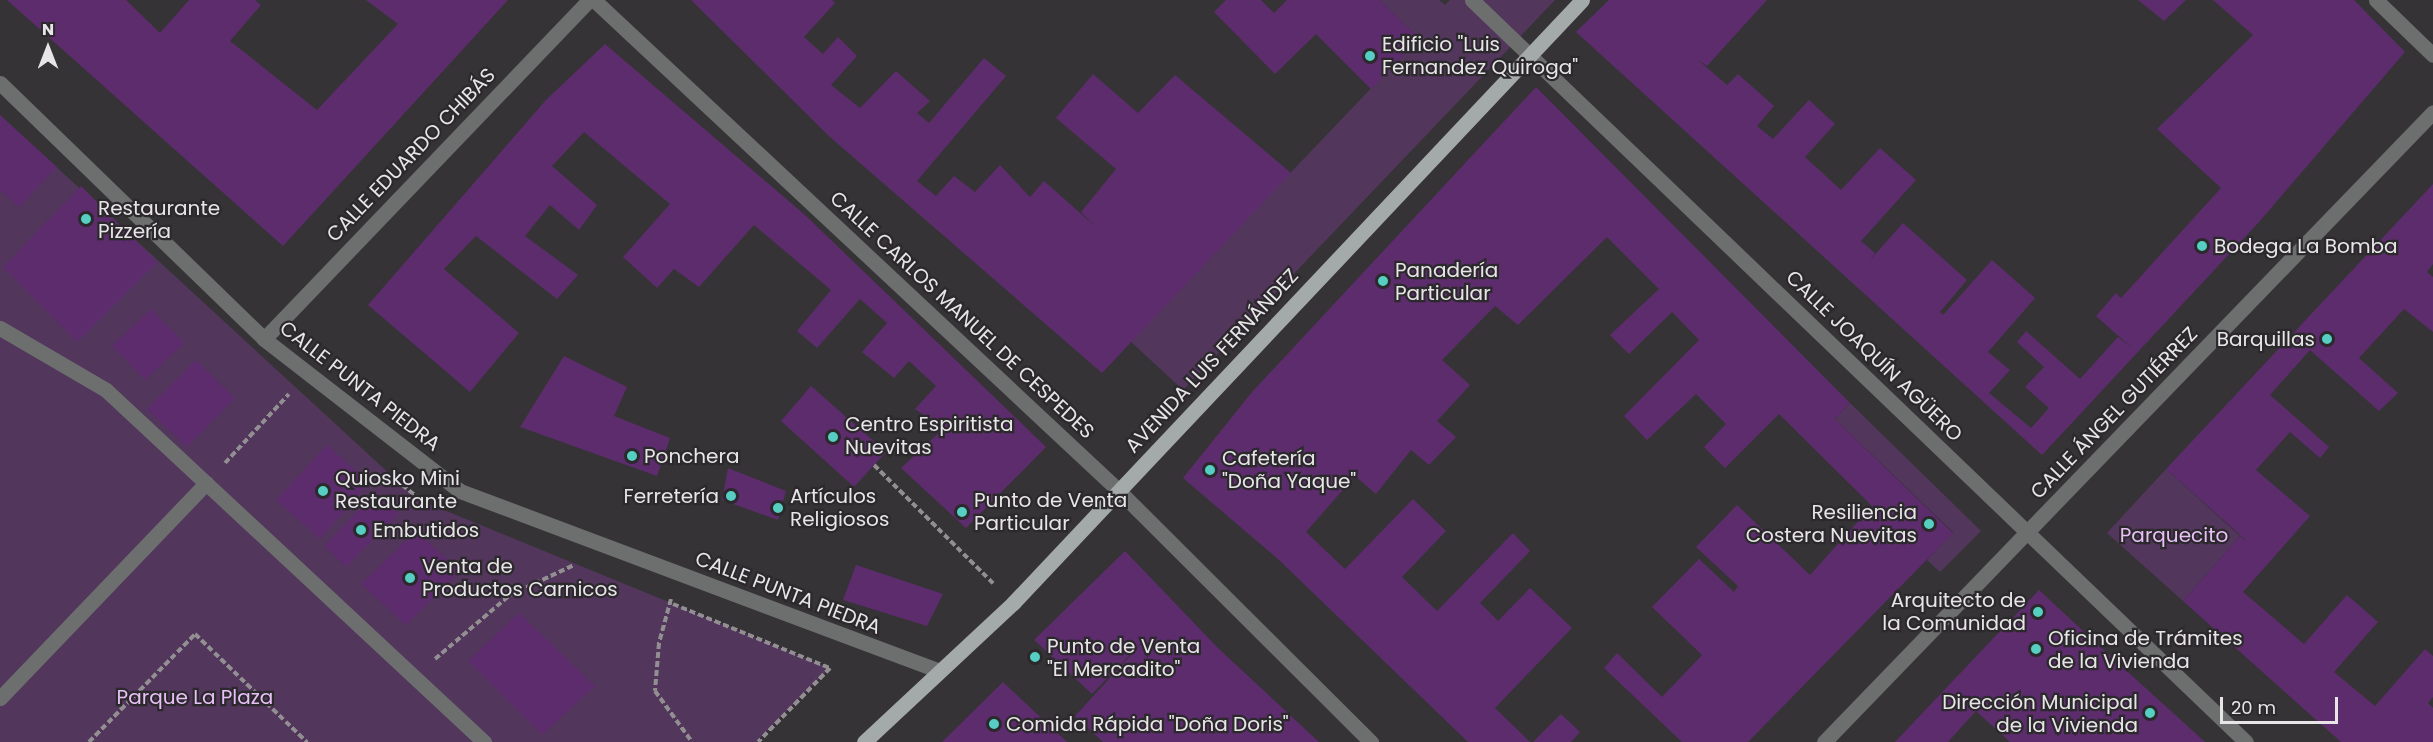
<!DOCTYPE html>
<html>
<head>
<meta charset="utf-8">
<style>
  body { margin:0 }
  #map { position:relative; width:2433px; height:742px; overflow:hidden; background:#363337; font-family:Poppins,sans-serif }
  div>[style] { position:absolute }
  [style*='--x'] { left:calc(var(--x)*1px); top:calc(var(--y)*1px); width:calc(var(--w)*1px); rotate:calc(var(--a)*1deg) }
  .green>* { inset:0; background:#52365c }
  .building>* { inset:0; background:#5c2c6c }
  .path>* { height:4px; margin-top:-2px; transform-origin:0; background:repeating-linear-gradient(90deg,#928f92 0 6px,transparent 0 9px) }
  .service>* { height:15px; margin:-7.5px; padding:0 7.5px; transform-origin:7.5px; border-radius:7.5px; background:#6d6f6f }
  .minor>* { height:15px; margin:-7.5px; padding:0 7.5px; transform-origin:7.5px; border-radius:7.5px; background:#6d6f6f }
  .tertiary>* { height:15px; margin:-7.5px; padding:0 7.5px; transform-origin:7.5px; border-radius:7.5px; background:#6d6f6f }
  .primary>* { height:15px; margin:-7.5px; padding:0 7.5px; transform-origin:7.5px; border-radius:7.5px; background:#a4aaa9 }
  .dots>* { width:16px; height:16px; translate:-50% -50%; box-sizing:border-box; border:3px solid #2c292d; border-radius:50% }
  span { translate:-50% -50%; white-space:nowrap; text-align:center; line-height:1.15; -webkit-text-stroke:4.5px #2c292d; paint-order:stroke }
  .poi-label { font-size:20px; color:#e7e5e7 }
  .left { translate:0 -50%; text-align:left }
  .right { translate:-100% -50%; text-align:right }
  .street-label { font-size:20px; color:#e7e5e7 }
  .park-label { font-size:20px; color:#e8bff7 }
  .north { position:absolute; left:18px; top:18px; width:60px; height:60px; -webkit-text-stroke:4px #2c292d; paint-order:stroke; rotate:0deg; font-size:16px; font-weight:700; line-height:24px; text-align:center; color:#e7e5e7 }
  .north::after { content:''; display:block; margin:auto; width:21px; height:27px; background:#e7e5e7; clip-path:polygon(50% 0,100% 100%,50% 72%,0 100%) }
  .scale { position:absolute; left:2220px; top:697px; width:118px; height:27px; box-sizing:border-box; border:3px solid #e7e5e7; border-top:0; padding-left:8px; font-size:18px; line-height:21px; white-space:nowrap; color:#e7e5e7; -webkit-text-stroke:4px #2c292d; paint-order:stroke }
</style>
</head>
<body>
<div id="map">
  <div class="green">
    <div style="clip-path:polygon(1379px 0,1439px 0,1445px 5px,1450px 0,1555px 0,1183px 390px,1130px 341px,1419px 38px)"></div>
    <div style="clip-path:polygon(0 115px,417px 499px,830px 668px,756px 742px,0 742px)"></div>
    <div style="clip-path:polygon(1850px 403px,1981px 531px,1940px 572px,1927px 560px,1953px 532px,1835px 419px)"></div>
    <div style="clip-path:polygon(2166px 469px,2240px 536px,2183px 601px,2107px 533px)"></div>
  </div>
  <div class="building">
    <div style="clip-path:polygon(7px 0,126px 0,160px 33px,189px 0,255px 0,261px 5px,230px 41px,317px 110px,398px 24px,366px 0,508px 0,283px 246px)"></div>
    <div style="clip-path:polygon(691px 0,832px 0,835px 3px,804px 37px,823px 54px,838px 37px,857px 56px,831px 85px,860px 108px,896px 71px,930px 101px,917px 113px,929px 123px,984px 58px,1006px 76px,917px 181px,936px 196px,954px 176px,975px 192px,1000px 165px,1030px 197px,1044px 181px,1096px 227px,1081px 212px,1116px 169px,1056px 118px,1093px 74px,1138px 113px,1175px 75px,1291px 173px,1102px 373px,830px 137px)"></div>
    <div style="clip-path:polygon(1226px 0,1261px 0,1274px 13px,1287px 0,1379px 0,1419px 38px,1371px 89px,1316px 34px,1275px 74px,1214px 12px)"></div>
    <div style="clip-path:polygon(1609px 0,1767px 0,1707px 66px,1698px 60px,1727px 85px,1738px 74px,1774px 106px,1757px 126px,1773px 139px,1809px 100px,1835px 124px,1805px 157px,1841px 190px,1880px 148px,1916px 180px,1861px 241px,1875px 253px,1870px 260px,1903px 223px,1967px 280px,1940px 312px,1943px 315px,1992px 260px,2035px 298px,1988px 352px,2010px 370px,1989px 393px,2031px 428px,2049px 408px,2025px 387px,2044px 367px,2017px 342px,2026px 331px,2080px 379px,2118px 337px,2133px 349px,2096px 316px,2116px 293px,2121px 298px,2221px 188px,2157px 129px,2253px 35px,2213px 0,2354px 0,2405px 52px,2259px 222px,2042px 455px,1576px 32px)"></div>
    <div style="clip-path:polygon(2138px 0,2186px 0,2164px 21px)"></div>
    <div style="clip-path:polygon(605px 44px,805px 215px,1046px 447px,966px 528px,901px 468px,943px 429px,915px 409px,936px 386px,909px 361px,894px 378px,862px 352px,887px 323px,860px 299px,817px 348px,797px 331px,831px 290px,754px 225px,699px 287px,674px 269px,657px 288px,623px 257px,670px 204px,584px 132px,552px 166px,597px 205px,579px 230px,550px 205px,525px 236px,578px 275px,557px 299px,476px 236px,444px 269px,519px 333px,470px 392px,368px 305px,546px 100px)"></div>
    <div style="clip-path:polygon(1536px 87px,1850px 403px,1835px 419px,1953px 533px,1748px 742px,1682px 742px,1604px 668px,1617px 653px,1662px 697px,1702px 655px,1652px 607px,1699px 559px,1734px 592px,1738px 586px,1696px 547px,1737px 505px,1810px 575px,1872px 506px,1779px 414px,1725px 468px,1704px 447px,1726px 424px,1696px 394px,1647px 440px,1624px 416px,1699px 340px,1672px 312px,1629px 354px,1610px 335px,1659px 289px,1607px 237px,1518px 325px,1495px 306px,1442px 360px,1470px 385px,1437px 421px,1456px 437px,1429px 465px,1411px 450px,1376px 494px,1355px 476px,1306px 532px,1345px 569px,1413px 499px,1446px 531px,1402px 577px,1437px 611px,1513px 533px,1530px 551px,1480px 603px,1498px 621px,1530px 588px,1572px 628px,1495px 708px,1530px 742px,1468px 742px,1279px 560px,1183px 478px,1252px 392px)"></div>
    <div style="clip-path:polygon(0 115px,57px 167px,19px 207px,0 190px)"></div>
    <div style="clip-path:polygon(2433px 184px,2433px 264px,2427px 272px,2433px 277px,2433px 332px,2404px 309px,2359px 358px,2398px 393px,2379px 411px,2310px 350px,2270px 395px,2329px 447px,2320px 458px,2290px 432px,2256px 470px,2310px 516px,2243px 592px,2304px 644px,2347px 595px,2378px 622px,2334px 672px,2375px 706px,2425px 649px,2433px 656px,2433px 697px,2428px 703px,2433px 708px,2433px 742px,2341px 742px,2183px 601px,2240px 536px,2248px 542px,2166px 469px)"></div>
    <div style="clip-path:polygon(81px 186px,157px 262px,77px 342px,3px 267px)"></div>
    <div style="clip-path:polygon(151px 309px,184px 343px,145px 380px,112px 346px)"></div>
    <div style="clip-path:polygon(564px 356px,627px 387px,614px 416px,670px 438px,657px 476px,520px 427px)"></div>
    <div style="clip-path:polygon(196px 360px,235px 398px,187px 447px,147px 409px)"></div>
    <div style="clip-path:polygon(811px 386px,886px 452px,854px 487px,781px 421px)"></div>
    <div style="clip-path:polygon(327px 445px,369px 483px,320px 539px,276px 500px)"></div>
    <div style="clip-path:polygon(728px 468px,786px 491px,778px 520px,722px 500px)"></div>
    <div style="clip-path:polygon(376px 492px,399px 514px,346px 567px,324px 546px)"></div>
    <div style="clip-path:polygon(416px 531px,460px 571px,406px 625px,361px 584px)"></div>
    <div style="clip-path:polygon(1125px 551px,1218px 648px,1319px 742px,1103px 742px,1075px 716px,1150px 634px,1092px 694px,1034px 640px)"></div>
    <div style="clip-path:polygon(856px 565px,943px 594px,927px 626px,843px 600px)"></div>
    <div style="clip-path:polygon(2039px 590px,2096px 643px,2205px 742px,2010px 742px,1976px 711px,1948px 742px,1895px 742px)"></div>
    <div style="clip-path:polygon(519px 613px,595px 686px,542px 735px,468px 661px)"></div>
    <div style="clip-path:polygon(1003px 682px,1067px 742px,942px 742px)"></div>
    <div style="clip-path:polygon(1561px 714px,1580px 732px,1571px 742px,1533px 742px)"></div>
  </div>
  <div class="path">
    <div style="--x:225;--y:463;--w:94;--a:-47.2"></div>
    <div style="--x:874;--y:465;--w:168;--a:44.8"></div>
    <div style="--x:402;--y:485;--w:28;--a:38"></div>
    <div style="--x:671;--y:599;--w:46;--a:105.3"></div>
    <div style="--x:659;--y:643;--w:48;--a:94.8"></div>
    <div style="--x:655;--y:691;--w:63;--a:54"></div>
    <div style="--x:673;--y:604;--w:170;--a:22.2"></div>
    <div style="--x:830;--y:668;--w:103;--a:134.2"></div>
    <div style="--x:435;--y:659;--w:99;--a:-40.5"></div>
    <div style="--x:510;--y:595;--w:71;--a:-25.1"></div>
    <div style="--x:89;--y:742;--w:151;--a:-45.5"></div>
    <div style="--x:195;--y:634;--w:156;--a:44"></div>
  </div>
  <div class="service">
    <div style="--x:0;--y:328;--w:123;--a:30.3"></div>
    <div style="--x:106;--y:390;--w:517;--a:42.96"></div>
    <div style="--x:0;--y:698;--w:298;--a:-46.2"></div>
  </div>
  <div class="minor">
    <div style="--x:594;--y:0;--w:719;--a:43.08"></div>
    <div style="--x:1472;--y:0;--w:1072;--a:43.79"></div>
    <div style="--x:2376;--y:0;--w:79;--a:44"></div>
    <div style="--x:0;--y:83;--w:368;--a:44.1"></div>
    <div style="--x:264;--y:339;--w:248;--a:37.8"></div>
    <div style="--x:460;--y:491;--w:509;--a:20.57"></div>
    <div style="--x:264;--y:339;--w:470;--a:-46.2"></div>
    <div style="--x:1824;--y:742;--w:876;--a:-45.97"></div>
  </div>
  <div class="tertiary">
    <div style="--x:1119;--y:491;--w:356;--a:44.9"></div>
  </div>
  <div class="primary">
    <div style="--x:864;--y:742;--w:204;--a:-43"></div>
    <div style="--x:1013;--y:603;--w:829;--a:-46.66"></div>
  </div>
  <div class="dots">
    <div style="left:1370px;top:56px;background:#56cec2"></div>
    <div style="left:86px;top:219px;background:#56cec2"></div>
    <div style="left:2202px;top:246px;background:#56cec2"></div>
    <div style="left:1383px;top:281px;background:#56cec2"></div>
    <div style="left:2327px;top:339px;background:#56cec2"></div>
    <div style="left:833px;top:437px;background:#56cec2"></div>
    <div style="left:632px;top:456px;background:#56cec2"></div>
    <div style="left:1210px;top:470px;background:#56cec2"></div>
    <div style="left:323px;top:491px;background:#56cec2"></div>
    <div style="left:731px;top:496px;background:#56cec2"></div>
    <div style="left:778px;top:508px;background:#56cec2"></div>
    <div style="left:962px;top:512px;background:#56cec2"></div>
    <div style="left:1929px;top:524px;background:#56cec2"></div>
    <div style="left:361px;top:530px;background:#56cec2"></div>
    <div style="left:410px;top:578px;background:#56cec2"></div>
    <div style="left:2038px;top:612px;background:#56cec2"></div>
    <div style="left:2036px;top:649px;background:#56cec2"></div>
    <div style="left:1035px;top:657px;background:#56cec2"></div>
    <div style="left:2150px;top:713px;background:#56cec2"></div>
    <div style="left:994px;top:724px;background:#56cec2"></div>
  </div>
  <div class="poi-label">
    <span class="left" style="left:1382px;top:56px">Edificio "Luis<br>Fernandez Quiroga"</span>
    <span class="left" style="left:98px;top:220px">Restaurante<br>Pizzería</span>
    <span class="left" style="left:2214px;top:246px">Bodega La Bomba</span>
    <span class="left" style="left:1395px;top:282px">Panadería<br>Particular</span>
    <span class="right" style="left:2315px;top:339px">Barquillas</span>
    <span class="left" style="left:845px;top:436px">Centro Espiritista<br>Nuevitas</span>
    <span class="left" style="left:644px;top:456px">Ponchera</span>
    <span class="left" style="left:1222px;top:470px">Cafetería<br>"Doña Yaque"</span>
    <span class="left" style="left:335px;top:490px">Quiosko Mini<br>Restaurante</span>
    <span class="right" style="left:719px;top:496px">Ferretería</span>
    <span class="left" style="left:790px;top:508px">Artículos<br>Religiosos</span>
    <span class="left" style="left:974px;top:512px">Punto de Venta<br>Particular</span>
    <span class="right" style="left:1917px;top:524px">Resiliencia<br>Costera Nuevitas</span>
    <span class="left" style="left:373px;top:530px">Embutidos</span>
    <span class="left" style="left:422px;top:578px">Venta de<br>Productos Carnicos</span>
    <span class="right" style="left:2026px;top:612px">Arquitecto de<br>la Comunidad</span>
    <span class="left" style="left:2048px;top:650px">Oficina de Trámites<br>de la Vivienda</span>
    <span class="left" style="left:1047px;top:658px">Punto de Venta<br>"El Mercadito"</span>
    <span class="right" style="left:2138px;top:714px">Dirección Municipal<br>de la Vivienda</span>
    <span class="left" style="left:1006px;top:724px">Comida Rápida "Doña Doris"</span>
  </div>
  <div class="street-label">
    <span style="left:411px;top:155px;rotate:-46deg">CALLE EDUARDO CHIBÁS</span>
    <span style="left:962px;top:315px;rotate:43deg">CALLE CARLOS MANUEL DE CESPEDES</span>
    <span style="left:1874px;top:356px;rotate:44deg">CALLE JOAQUÍN AGÜERO</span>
    <span style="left:1212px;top:361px;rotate:-47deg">AVENIDA LUIS FERNÁNDEZ</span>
    <span style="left:360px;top:386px;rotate:38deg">CALLE PUNTA PIEDRA</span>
    <span style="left:2114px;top:413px;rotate:-46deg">CALLE ÁNGEL GUTIÉRREZ</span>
    <span style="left:788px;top:593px;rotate:21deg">CALLE PUNTA PIEDRA</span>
  </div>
  <div class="park-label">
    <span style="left:2174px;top:535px">Parquecito</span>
    <span style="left:195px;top:697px">Parque La Plaza</span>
  </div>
  <div class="north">N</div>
  <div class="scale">20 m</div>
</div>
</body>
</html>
